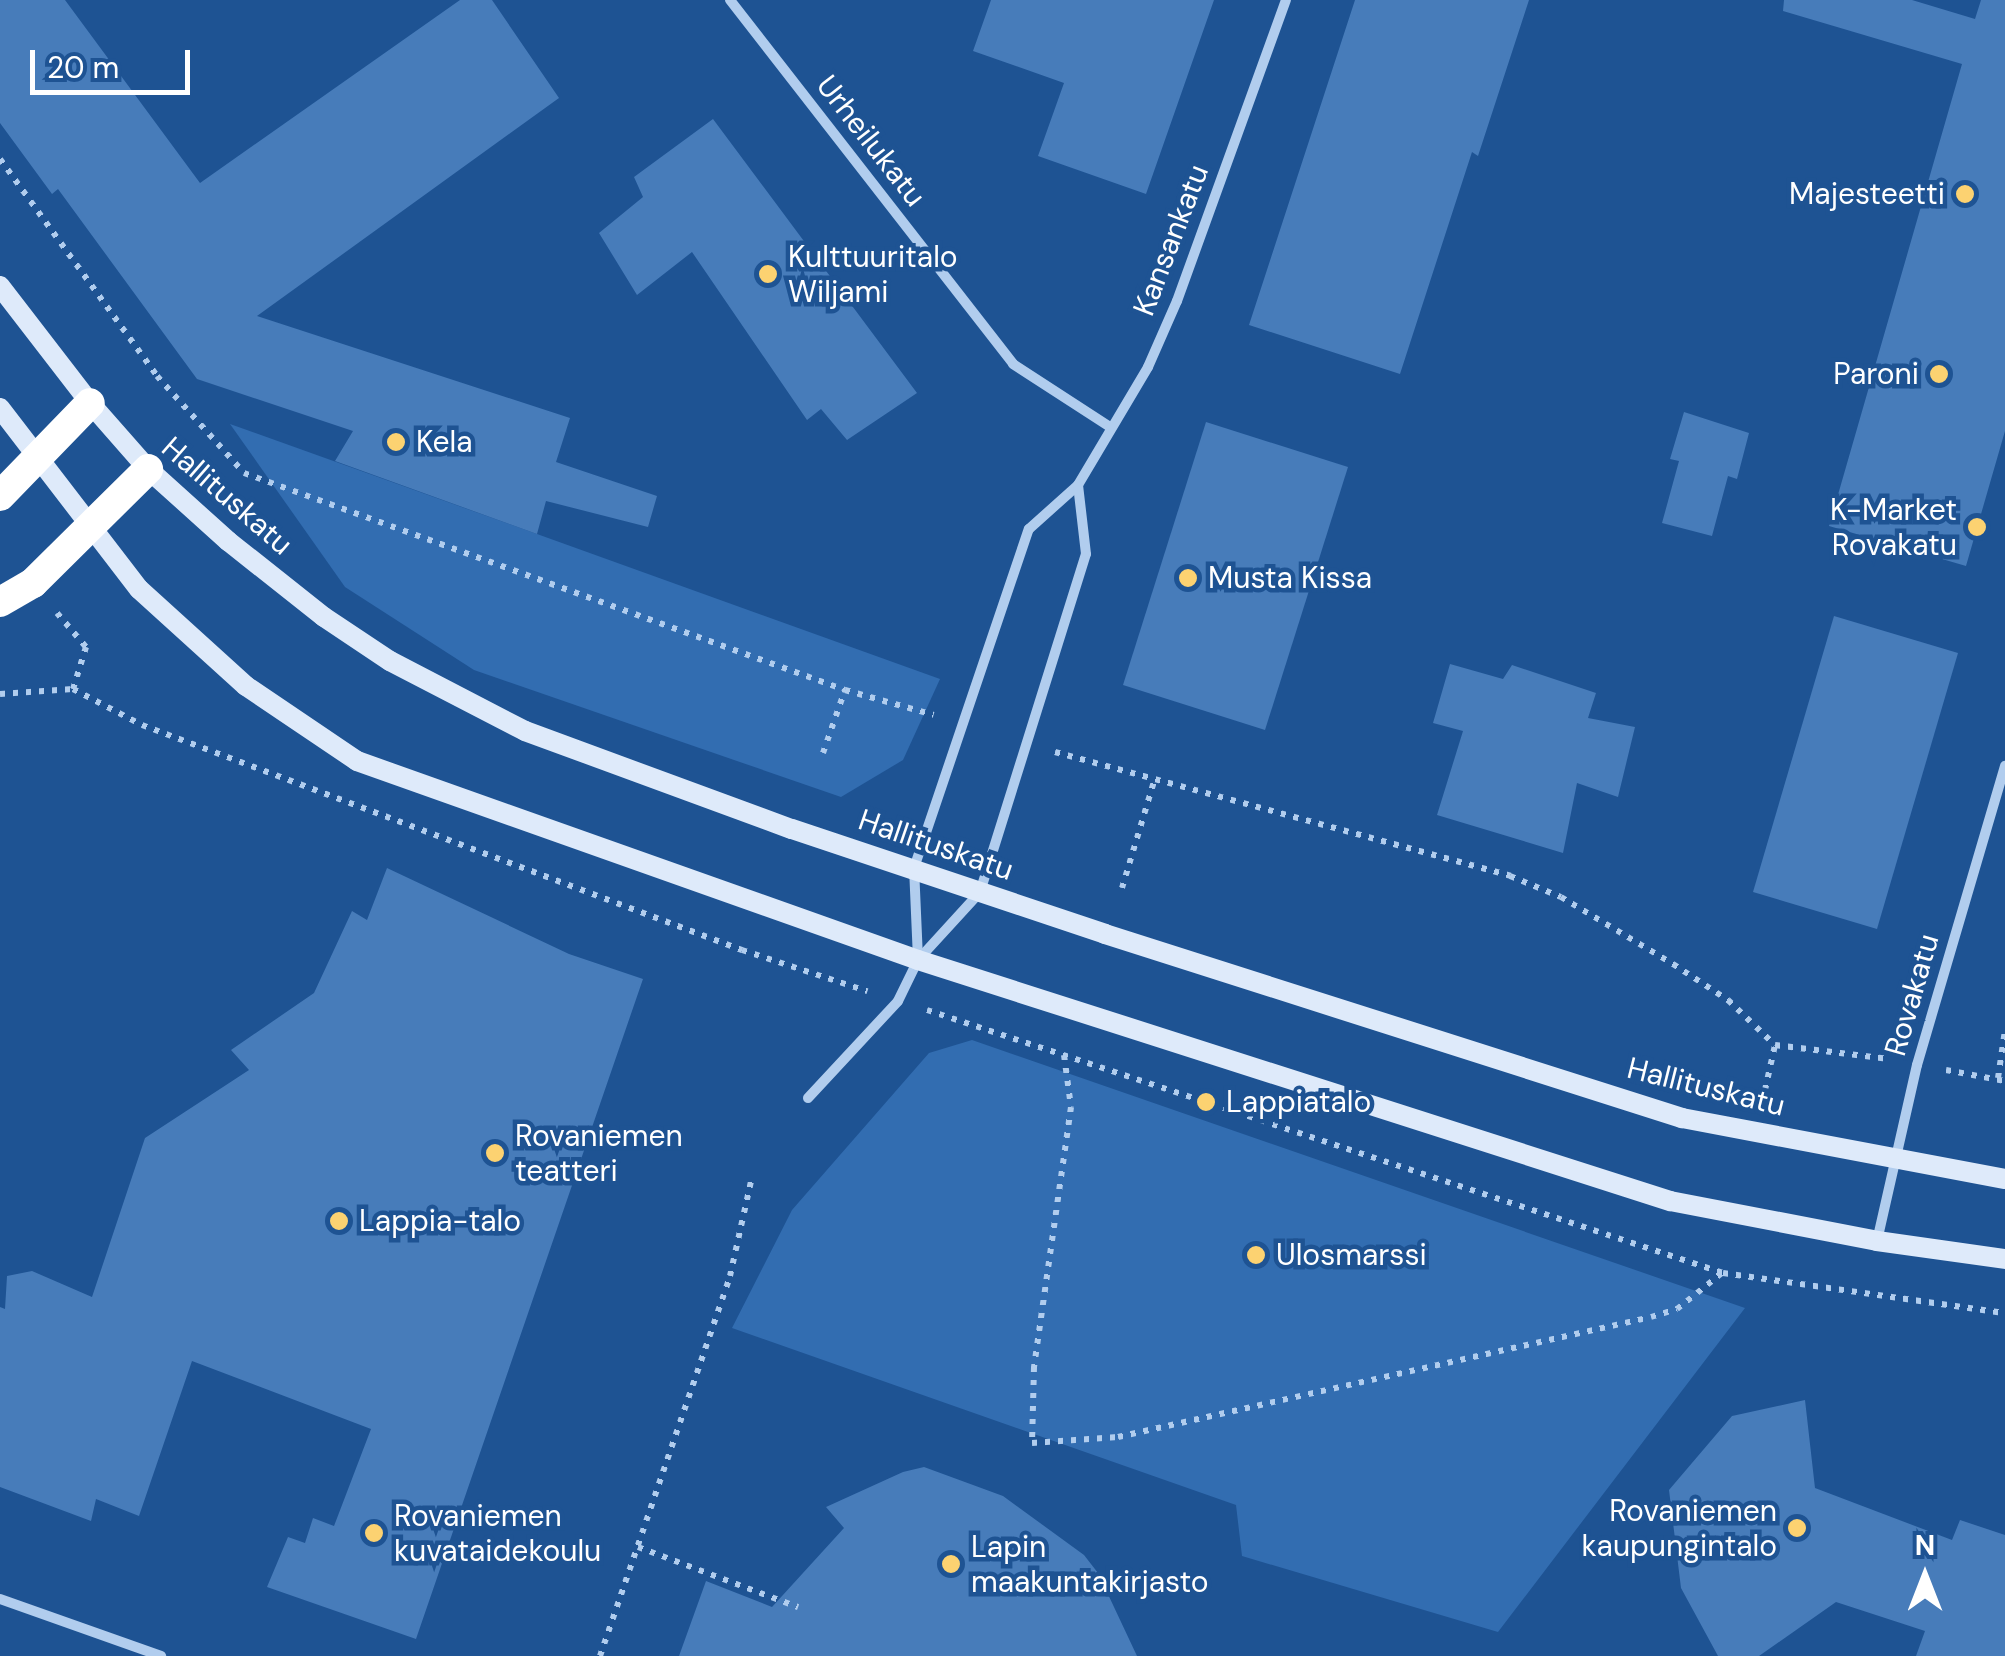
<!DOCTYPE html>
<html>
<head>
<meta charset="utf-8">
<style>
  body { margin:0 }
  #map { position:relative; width:2005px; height:1656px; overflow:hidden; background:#1e5393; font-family:"DM Sans",sans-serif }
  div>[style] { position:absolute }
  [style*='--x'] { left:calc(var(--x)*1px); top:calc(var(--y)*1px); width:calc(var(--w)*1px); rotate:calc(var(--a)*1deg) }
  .green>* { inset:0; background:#326db1 }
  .building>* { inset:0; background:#477cba }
  .path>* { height:6px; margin-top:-3px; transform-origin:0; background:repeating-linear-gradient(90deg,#b1cdee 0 5px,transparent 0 13px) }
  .street>* { height:10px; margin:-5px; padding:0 5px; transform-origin:5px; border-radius:5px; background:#b1cdee }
  .secondary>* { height:20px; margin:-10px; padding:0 10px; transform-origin:10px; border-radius:10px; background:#deeafa }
  .highway>* { height:30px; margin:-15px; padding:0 15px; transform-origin:15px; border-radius:15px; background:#fff }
  .dots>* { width:28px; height:28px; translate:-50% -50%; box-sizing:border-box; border:5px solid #1e5393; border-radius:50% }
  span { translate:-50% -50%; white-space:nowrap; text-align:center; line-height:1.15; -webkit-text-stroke:9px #1e5393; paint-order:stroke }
  .street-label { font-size:30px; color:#fff }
  .poi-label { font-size:30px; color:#fff }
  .right { translate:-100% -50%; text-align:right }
  .left { translate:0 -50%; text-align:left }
  .north { position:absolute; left:1875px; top:1526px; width:100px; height:100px; -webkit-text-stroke:8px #1e5393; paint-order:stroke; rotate:0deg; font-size:28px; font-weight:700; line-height:40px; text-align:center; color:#fff }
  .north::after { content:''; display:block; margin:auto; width:35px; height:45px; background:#fff; clip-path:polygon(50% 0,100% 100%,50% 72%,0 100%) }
  .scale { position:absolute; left:30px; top:50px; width:160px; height:45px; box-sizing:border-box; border:5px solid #fff; border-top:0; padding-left:12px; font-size:30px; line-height:35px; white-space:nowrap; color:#fff; -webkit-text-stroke:8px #1e5393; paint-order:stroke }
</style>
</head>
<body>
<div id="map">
  <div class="green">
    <div style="clip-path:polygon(230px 424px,537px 534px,940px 679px,903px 760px,841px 797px,474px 670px,345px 587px)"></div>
    <div style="clip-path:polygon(972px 1040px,1745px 1308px,1498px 1632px,1242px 1556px,1236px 1505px,732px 1328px,792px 1210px,929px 1053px)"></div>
  </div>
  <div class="building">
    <div style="clip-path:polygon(0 0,65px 0,200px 183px,460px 0,492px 0,559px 98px,257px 316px,570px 418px,556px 462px,657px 496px,648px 527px,546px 501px,537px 534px,335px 461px,353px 431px,197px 379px,58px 189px,52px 194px,0 123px)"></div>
    <div style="clip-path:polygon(991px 0,1214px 0,1146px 194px,1038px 156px,1064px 83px,973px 51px)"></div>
    <div style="clip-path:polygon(1355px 0,1529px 0,1478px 156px,1472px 152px,1400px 374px,1249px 325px)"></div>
    <div style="clip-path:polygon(1784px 0,1912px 0,1975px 19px,1981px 0,2005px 0,2005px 431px,1966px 566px,1829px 526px,1962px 64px,1783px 11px)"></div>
    <div style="clip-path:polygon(713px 119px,917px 393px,847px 440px,821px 409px,807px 420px,692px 252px,637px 295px,599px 233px,643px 197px,634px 177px)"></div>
    <div style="clip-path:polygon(1684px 412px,1749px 433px,1737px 479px,1728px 476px,1712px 536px,1662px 523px,1679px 461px,1670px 459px)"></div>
    <div style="clip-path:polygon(1206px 422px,1348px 467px,1265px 730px,1123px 685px)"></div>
    <div style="clip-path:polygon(1834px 616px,1958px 653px,1877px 929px,1753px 892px)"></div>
    <div style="clip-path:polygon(1450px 664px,1503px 679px,1512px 665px,1596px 693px,1588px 718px,1635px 727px,1618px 797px,1577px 783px,1563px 853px,1437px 815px,1463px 731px,1433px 723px)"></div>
    <div style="clip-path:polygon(387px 868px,569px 954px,643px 979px,416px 1639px,267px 1587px,288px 1537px,305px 1543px,313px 1518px,334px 1526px,371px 1429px,192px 1361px,139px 1516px,96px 1499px,91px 1521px,0 1487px,0 1307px,5px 1309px,7px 1276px,32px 1271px,92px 1297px,145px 1138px,249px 1070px,231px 1050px,314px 993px,352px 911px,367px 920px)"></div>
    <div style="clip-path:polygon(1805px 1400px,1815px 1488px,1952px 1540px,1960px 1520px,2005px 1535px,2005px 1656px,1916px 1656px,1925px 1631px,1836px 1602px,1759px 1656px,1718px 1656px,1681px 1588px,1669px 1490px,1732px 1416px)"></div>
    <div style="clip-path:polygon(924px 1467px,1003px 1496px,1084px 1555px,1098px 1573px,1137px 1656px,679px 1656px,706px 1581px,772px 1607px,844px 1528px,826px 1507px,903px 1472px)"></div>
  </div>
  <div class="path">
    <div style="--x:0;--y:159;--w:268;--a:54.1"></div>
    <div style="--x:157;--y:376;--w:130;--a:48.1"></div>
    <div style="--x:244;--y:473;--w:639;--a:19.85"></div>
    <div style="--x:845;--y:690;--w:92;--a:15.7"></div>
    <div style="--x:57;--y:613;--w:45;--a:49.5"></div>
    <div style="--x:86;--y:647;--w:44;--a:107.2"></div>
    <div style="--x:0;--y:694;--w:73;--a:-3.9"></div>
    <div style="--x:73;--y:689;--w:78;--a:27.6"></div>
    <div style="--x:142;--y:725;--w:641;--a:20.56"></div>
    <div style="--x:742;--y:950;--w:132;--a:18.2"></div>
    <div style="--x:1055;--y:752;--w:472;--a:15.2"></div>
    <div style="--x:1510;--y:876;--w:55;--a:22.4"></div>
    <div style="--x:1561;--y:897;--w:131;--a:30.9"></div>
    <div style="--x:1673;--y:964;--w:66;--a:33.2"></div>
    <div style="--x:1728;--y:1000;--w:65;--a:43.8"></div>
    <div style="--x:1775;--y:1045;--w:115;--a:7"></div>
    <div style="--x:823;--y:753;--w:67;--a:-70.8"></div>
    <div style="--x:1122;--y:888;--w:115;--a:-73.3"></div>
    <div style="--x:927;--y:1010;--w:838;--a:18.28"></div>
    <div style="--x:1723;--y:1273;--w:285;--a:8.1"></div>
    <div style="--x:1064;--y:1055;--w:52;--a:82.3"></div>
    <div style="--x:1071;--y:1107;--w:263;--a:98.1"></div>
    <div style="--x:1034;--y:1367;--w:76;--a:91.5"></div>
    <div style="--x:1032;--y:1443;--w:86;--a:-4"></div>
    <div style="--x:1118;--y:1437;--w:546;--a:-12.69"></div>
    <div style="--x:1651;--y:1317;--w:27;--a:-17"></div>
    <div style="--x:1677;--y:1309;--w:58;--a:-38.7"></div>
    <div style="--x:1946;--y:1070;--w:60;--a:10.6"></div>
    <div style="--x:1998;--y:1078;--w:49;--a:-81.7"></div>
    <div style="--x:1765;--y:1090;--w:46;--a:-77.5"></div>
    <div style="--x:638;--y:1547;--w:171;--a:20.6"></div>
    <div style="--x:600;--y:1656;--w:402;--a:-71.1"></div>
    <div style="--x:730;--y:1276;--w:101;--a:-77.5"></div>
  </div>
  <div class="street">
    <div style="--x:730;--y:0;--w:461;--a:52.1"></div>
    <div style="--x:1013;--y:364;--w:116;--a:33"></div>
    <div style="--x:918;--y:959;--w:91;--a:-92.5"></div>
    <div style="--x:914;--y:868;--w:358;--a:-71.3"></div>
    <div style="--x:1029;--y:529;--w:66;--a:-41.9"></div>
    <div style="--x:1078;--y:485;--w:137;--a:-59.3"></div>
    <div style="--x:1148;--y:367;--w:72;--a:-66.3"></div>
    <div style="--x:1177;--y:301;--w:320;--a:-70.1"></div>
    <div style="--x:808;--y:1098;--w:132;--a:-47.1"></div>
    <div style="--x:898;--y:1001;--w:46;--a:-64"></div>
    <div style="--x:918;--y:960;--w:92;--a:-47.6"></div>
    <div style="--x:980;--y:892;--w:354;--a:-72.6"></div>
    <div style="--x:1086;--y:554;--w:69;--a:-96.6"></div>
    <div style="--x:1877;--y:1241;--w:180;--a:-77.2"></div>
    <div style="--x:1917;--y:1065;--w:312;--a:-73.6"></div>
    <div style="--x:0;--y:1599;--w:171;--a:19.5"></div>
  </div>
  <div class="secondary">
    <div style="--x:0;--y:286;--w:148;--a:52.4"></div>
    <div style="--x:90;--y:403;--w:88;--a:48.7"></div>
    <div style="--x:148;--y:469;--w:108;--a:42"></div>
    <div style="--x:228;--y:541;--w:122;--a:38.4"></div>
    <div style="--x:324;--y:617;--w:79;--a:33.7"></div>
    <div style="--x:390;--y:661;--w:152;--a:27.4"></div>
    <div style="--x:525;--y:731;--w:284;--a:20.2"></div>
    <div style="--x:792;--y:829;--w:330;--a:18.5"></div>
    <div style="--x:1105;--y:934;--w:606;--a:17.69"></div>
    <div style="--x:1682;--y:1118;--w:329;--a:10.7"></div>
    <div style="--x:0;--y:408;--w:228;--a:52.5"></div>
    <div style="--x:139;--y:589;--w:144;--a:42.2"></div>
    <div style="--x:246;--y:686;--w:134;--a:34"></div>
    <div style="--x:357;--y:761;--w:595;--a:19.53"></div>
    <div style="--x:918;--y:960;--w:790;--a:17.77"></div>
    <div style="--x:1670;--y:1201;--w:211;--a:10.9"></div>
    <div style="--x:1877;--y:1241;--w:129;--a:8"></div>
  </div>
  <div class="highway">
    <div style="--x:0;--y:496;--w:129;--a:-45.9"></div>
    <div style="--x:0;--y:602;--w:38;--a:-30"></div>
    <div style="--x:33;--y:583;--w:162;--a:-44.7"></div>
  </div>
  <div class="dots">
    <div style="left:1965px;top:194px;background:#fcd271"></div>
    <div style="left:768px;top:274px;background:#fcd271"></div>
    <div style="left:1939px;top:374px;background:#fcd271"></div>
    <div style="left:396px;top:442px;background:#fcd271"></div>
    <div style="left:1977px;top:527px;background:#fcd271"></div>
    <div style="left:1188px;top:578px;background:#fcd271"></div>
    <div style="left:1206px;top:1102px;background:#fcd271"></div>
    <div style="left:495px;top:1153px;background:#fcd271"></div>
    <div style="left:339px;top:1221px;background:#fcd271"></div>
    <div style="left:1256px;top:1255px;background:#fcd271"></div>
    <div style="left:1797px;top:1528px;background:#fcd271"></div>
    <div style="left:374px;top:1533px;background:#fcd271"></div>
    <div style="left:951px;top:1564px;background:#fcd271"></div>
  </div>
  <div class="street-label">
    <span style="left:871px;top:141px;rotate:52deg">Urheilukatu</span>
    <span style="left:1171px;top:240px;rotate:-69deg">Kansankatu</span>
    <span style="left:227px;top:496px;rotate:41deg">Hallituskatu</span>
    <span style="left:936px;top:845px;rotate:19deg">Hallituskatu</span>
    <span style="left:1912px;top:995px;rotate:-74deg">Rovakatu</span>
    <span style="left:1706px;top:1087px;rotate:14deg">Hallituskatu</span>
  </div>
  <div class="poi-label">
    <span class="right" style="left:1945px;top:194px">Majesteetti</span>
    <span class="left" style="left:788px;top:274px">Kulttuuritalo<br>Wiljami</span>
    <span class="right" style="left:1919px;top:374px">Paroni</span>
    <span class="left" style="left:416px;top:442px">Kela</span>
    <span class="right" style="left:1957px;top:527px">K-Market<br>Rovakatu</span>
    <span class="left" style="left:1208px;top:578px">Musta Kissa</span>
    <span class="left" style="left:1226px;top:1102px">Lappiatalo</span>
    <span class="left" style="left:515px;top:1153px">Rovaniemen<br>teatteri</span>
    <span class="left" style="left:359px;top:1221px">Lappia-talo</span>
    <span class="left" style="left:1276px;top:1255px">Ulosmarssi</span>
    <span class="right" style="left:1777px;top:1528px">Rovaniemen<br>kaupungintalo</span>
    <span class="left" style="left:394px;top:1533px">Rovaniemen<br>kuvataidekoulu</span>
    <span class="left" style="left:971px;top:1564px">Lapin<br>maakuntakirjasto</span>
  </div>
  <div class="north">N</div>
  <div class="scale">20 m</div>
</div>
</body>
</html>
